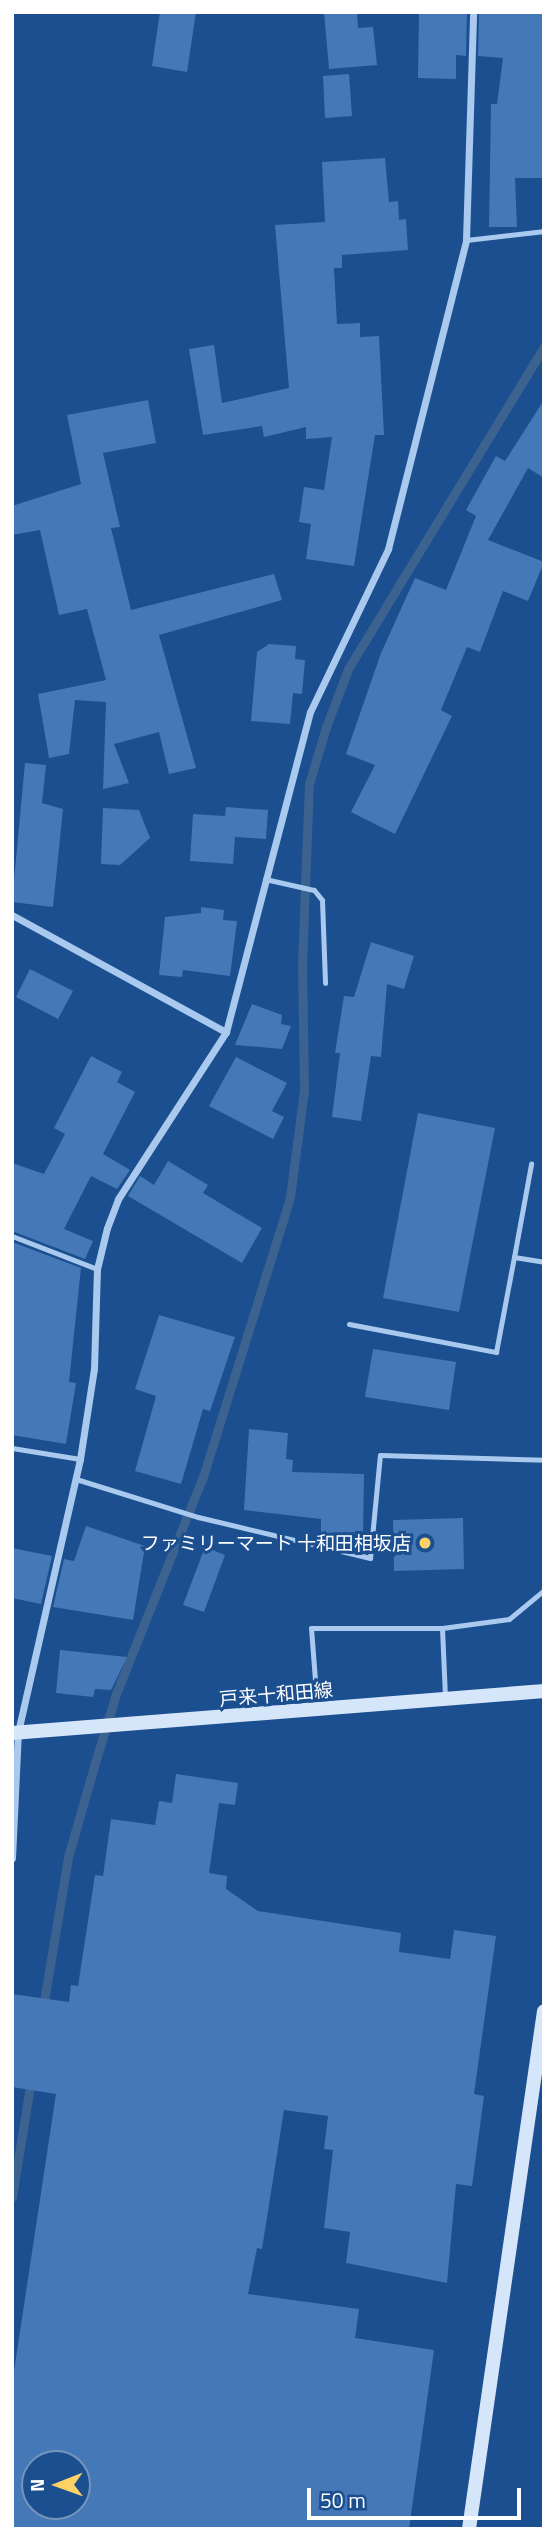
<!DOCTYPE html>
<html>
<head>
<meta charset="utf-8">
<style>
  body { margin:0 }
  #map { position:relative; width:556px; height:2541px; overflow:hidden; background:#1b4f8f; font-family:"Titillium Web","Noto Sans JP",sans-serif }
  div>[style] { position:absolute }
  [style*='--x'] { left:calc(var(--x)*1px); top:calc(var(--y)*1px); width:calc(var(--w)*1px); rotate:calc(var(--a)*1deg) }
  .stream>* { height:9px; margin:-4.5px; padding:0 4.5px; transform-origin:4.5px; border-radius:4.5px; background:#3c6290 }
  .building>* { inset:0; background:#4478b7 }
  .lane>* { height:5px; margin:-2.5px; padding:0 2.5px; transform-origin:2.5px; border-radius:2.5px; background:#a9c9ee }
  .street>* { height:7px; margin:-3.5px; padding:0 3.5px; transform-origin:3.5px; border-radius:3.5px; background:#a9c9ee }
  .secondary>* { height:14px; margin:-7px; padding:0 7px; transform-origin:7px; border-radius:7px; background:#d6e6fa }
  .dots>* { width:19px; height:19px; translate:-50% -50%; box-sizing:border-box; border:4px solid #1b4f8f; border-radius:50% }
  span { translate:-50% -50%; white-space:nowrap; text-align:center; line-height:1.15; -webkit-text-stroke:6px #1b4f8f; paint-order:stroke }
  .poi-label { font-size:19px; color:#fff }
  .right { translate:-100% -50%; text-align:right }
  .street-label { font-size:19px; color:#fff }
  .frame { position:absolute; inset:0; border:14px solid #fff; pointer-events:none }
  .north { position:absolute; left:21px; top:2450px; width:70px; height:70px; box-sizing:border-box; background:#1b4f8f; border:2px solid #7695bc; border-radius:50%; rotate:269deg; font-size:19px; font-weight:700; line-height:28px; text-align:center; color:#fff }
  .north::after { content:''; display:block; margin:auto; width:24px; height:32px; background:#ffd166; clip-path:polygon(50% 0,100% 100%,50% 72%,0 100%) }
  .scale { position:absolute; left:307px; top:2488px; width:214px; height:32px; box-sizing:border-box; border:4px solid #fff; border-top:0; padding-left:9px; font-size:21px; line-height:24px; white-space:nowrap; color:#fff; -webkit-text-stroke:5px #1b4f8f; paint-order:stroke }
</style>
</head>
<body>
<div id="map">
  <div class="stream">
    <div style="--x:43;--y:2007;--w:152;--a:-80.5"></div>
    <div style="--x:68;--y:1857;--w:98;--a:-74"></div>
    <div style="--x:95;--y:1763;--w:72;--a:-73.1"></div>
    <div style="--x:116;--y:1694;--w:234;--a:-68.2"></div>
    <div style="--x:203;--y:1477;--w:293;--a:-72.7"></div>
    <div style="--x:290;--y:1197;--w:108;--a:-82.5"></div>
    <div style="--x:304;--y:1090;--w:126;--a:-90.9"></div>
    <div style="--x:302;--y:964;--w:180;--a:-87.8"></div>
    <div style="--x:309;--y:784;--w:59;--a:-73.4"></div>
    <div style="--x:326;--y:727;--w:62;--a:-69.2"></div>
    <div style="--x:348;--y:669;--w:377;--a:-58.7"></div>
    <div style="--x:12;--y:2197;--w:119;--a:-80.8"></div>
  </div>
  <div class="building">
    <div style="clip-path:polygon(160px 12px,196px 12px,187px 72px,152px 66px)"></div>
    <div style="clip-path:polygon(324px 12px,357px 12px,358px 28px,373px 27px,377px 65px,329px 69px)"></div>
    <div style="clip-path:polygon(419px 12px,467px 12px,466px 56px,456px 55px,456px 79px,418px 78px)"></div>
    <div style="clip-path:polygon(479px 12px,544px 12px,542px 178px,515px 178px,517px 227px,489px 227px,491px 104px,497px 104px,503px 58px,478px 56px)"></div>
    <div style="clip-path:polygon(349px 74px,352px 116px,325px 118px,323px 76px)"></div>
    <div style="clip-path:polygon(385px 158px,389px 202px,398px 201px,399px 220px,406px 219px,408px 250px,342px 255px,342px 268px,334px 268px,337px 324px,360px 323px,360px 337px,379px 336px,384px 435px,375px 435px,354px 566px,306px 559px,311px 524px,299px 522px,304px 487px,324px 490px,332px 437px,306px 439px,306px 427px,264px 437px,262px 426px,203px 435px,189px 349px,214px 345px,222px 403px,289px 388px,275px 225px,325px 222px,322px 162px)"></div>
    <div style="clip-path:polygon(148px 400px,156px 443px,103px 453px,120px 527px,111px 528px,131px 610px,274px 574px,282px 600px,159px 635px,196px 768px,169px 774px,159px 732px,114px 744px,129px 783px,103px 789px,106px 702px,75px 700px,69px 754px,49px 758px,38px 694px,106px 680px,87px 609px,59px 615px,40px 530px,12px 535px,12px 506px,81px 484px,67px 415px)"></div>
    <div style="clip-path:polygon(544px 400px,544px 478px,528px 468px,488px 540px,544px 562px,528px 601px,503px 591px,480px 652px,467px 647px,441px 710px,452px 716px,395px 834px,351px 812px,375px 765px,346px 754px,381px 653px,415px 578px,446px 590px,476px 516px,466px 510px,496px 456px,505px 461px)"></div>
    <div style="clip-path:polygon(269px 644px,296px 646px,295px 659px,305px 660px,302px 694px,293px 693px,290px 724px,251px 721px,257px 652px)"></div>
    <div style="clip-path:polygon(25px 763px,46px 765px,42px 803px,63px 809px,53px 907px,12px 902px)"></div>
    <div style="clip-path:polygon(226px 807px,268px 810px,266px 839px,235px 837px,233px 864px,190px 861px,193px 814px,225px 816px)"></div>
    <div style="clip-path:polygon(103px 808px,139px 810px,150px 838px,120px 865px,101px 864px)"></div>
    <div style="clip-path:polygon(201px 907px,224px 910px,223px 920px,237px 921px,230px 976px,183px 970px,182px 977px,159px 975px,165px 917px,201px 913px)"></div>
    <div style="clip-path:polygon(371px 942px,414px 956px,404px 989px,387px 984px,381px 1057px,371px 1056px,361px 1121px,332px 1117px,340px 1053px,335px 1053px,344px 996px,354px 997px)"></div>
    <div style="clip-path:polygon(30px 969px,73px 991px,58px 1019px,16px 997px)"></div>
    <div style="clip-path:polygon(252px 1004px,282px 1015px,281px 1024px,291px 1026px,282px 1049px,235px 1045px)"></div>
    <div style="clip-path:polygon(91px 1056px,122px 1072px,117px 1082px,135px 1092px,103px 1154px,130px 1170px,117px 1189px,91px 1176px,64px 1229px,93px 1241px,85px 1259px,12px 1231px,12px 1163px,44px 1174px,65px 1134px,54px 1128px)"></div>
    <div style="clip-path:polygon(236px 1057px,287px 1083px,272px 1111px,284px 1117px,273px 1139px,209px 1106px)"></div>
    <div style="clip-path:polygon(418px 1113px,495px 1128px,459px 1312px,383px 1298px)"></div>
    <div style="clip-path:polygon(168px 1161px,208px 1185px,203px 1193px,262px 1228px,242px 1263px,128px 1196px,140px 1176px,154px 1185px)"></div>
    <div style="clip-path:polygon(12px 1242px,81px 1268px,69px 1382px,76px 1383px,66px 1444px,12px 1435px)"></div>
    <div style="clip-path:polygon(159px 1315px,235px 1337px,210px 1411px,203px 1409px,181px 1484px,135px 1471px,156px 1396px,135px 1389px)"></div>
    <div style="clip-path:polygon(373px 1349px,456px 1362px,449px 1410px,365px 1397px)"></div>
    <div style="clip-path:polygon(249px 1429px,288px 1433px,286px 1459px,293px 1460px,292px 1472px,364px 1474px,363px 1539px,321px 1538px,321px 1519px,244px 1510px)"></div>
    <div style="clip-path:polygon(463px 1518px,464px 1569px,394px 1571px,393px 1520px)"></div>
    <div style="clip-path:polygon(86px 1526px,145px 1546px,133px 1620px,53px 1607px,64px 1559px,74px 1561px)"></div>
    <div style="clip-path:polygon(205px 1547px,225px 1555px,204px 1612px,183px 1605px)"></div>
    <div style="clip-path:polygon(12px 1548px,52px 1556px,41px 1604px,12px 1598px)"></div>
    <div style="clip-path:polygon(60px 1650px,127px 1657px,111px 1690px,95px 1689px,93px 1697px,56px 1693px)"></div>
    <div style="clip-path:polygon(evenodd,176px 1774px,238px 1783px,235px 1805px,219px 1803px,209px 1873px,227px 1876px,226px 1889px,258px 1911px,401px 1933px,399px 1952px,450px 1959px,454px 1930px,496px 1936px,474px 2094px,484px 2096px,472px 2186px,456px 2184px,447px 2283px,346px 2263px,350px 2232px,324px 2228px,333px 2150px,324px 2149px,328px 2116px,284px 2110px,262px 2249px,257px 2248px,248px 2294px,359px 2309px,355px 2338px,434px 2350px,409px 2529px,12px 2529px,12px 2384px,56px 2094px,12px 2087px,12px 1994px,69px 2002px,71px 1985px,78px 1986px,95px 1875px,103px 1876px,111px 1819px,155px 1825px,159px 1801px,172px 1803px,176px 1774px,35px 2464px,77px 2464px,77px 2506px,35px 2506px,35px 2464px)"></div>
  </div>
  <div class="lane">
    <div style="--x:466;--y:240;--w:79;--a:-6.6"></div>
    <div style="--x:265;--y:879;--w:50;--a:12.7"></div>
    <div style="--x:314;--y:890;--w:13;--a:51"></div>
    <div style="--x:322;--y:900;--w:83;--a:87.9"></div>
    <div style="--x:12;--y:1236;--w:91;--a:21.2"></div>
    <div style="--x:514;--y:1257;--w:95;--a:-79.6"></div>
    <div style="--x:349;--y:1324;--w:150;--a:10.8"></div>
    <div style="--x:496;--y:1352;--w:97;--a:-79.3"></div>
    <div style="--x:514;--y:1257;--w:30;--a:9"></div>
    <div style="--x:12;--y:1448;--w:69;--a:9.2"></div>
    <div style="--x:76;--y:1479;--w:128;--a:17.3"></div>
    <div style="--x:198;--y:1517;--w:177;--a:13.4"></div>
    <div style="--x:370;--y:1558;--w:103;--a:-84.5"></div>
    <div style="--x:380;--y:1455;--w:164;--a:1.7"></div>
    <div style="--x:442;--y:1628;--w:68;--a:-7.7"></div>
    <div style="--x:509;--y:1619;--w:45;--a:-39.6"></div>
    <div style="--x:317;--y:1706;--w:78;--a:-94.4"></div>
    <div style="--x:311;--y:1628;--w:131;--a:0"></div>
    <div style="--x:442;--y:1628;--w:68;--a:87.5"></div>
  </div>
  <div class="street">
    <div style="--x:12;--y:915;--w:244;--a:28.7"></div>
    <div style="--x:12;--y:1858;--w:126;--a:-87.3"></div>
    <div style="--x:18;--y:1732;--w:280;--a:-77.2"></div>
    <div style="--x:80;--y:1459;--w:91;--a:-81.2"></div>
    <div style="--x:94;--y:1369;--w:100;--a:-88.3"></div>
    <div style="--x:97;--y:1269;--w:42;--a:-76.3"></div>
    <div style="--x:107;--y:1228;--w:31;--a:-69"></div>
    <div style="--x:118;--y:1199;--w:199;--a:-57.1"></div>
    <div style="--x:226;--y:1032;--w:331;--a:-75.3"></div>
    <div style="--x:310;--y:712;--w:181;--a:-64.4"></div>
    <div style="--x:388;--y:549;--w:319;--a:-75.8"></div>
    <div style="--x:466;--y:240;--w:228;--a:-88.2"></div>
  </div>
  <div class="secondary">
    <div style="--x:12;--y:1733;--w:534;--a:-4.51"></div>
    <div style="--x:469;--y:2529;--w:523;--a:-81.76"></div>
  </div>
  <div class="dots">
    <div style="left:425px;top:1543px;background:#ffd166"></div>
  </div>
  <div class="poi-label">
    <span class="right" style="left:411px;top:1543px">ファミリーマート 十和田相坂店</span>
  </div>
  <div class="street-label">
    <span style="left:276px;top:1694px;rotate:-5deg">戸来十和田線</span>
  </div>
  <div class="frame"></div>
  <div class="north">N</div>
  <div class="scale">50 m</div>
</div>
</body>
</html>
